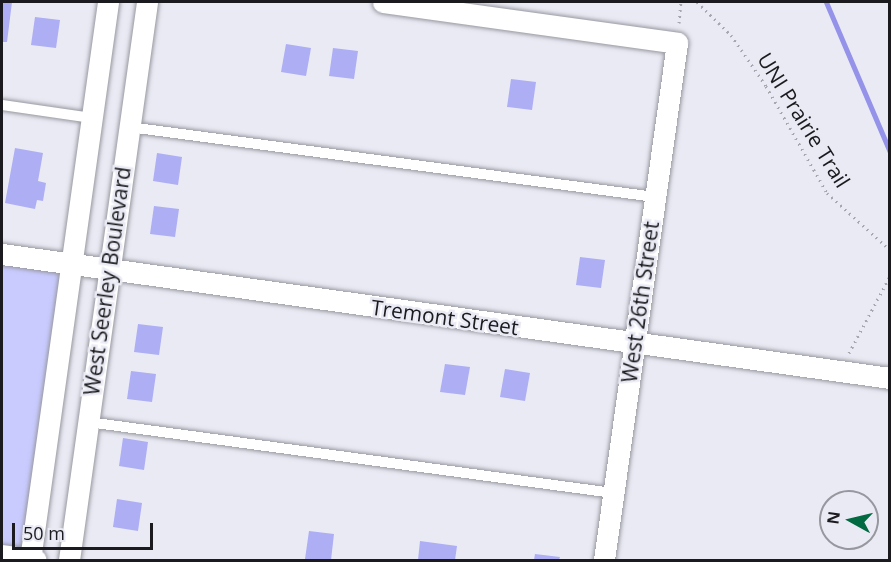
<!DOCTYPE html>
<html>
<head>
<meta charset="utf-8">
<style>
  body { margin:0 }
  #map { position:relative; width:891px; height:562px; overflow:hidden; background:#eaeaf4; font-family:"Open Sans",sans-serif }
  div>[style] { position:absolute }
  [style*='--x'] { left:calc(var(--x)*1px); top:calc(var(--y)*1px); width:calc(var(--w)*1px); rotate:calc(var(--a)*1deg) }
  .green>* { inset:0; background:#c9cbff }
  .stream>* { height:5px; margin:-2.5px; padding:0 2.5px; transform-origin:2.5px; border-radius:2.5px; background:#9493e9 }
  .building>* { inset:0; background:#adaef4 }
  .path>* { height:3px; margin-top:-1.5px; transform-origin:0; background:repeating-linear-gradient(90deg,#a7a7af 0 1.5px,transparent 0 6px) }
  .roads { filter:drop-shadow(0 0 2px #9798a0) drop-shadow(0 0 2px #9798a0) }
  .service>* { height:10px; margin:-5px; padding:0 5px; transform-origin:5px; border-radius:5px; background:#fff }
  .minor>* { height:21px; margin:-10.5px; padding:0 10.5px; transform-origin:10.5px; border-radius:10.5px; background:#fff }
  span { translate:-50% -50%; white-space:nowrap; text-align:center; line-height:1.15; -webkit-text-stroke:5px #eaeaf4; paint-order:stroke }
  .street-label { font-size:21px; color:#1b1b1f }
  .frame { position:absolute; inset:0; border:3px solid #1b1b1f; pointer-events:none }
  .north { position:absolute; left:819px; top:490px; width:60px; height:60px; box-sizing:border-box; background:#eaeaf4; border:2px solid #97979f; border-radius:50%; rotate:278deg; font-size:16px; font-weight:700; line-height:24px; text-align:center; color:#1b1b1f }
  .north::after { content:''; display:block; margin:auto; width:21px; height:27px; background:#026a40; clip-path:polygon(50% 0,100% 100%,50% 72%,0 100%) }
  .scale { position:absolute; left:12px; top:523px; width:141px; height:27px; box-sizing:border-box; border:3px solid #1b1b1f; border-top:0; padding-left:8px; font-size:18px; line-height:21px; white-space:nowrap; color:#1b1b1f; -webkit-text-stroke:4px #eaeaf4; paint-order:stroke }
</style>
</head>
<body>
<div id="map">
  <div class="green">
    <div style="clip-path:polygon(2px 254px,71px 264px,30px 560px,2px 555px)"></div>
  </div>
  <div class="stream">
    <div style="--x:826;--y:2;--w:163;--a:66.9"></div>
  </div>
  <div class="building">
    <div style="clip-path:polygon(2px 2px,12px 2px,7px 42px,2px 42px)"></div>
    <div style="clip-path:polygon(35px 17px,60px 20px,56px 48px,31px 45px)"></div>
    <div style="clip-path:polygon(286px 44px,311px 48px,306px 76px,281px 72px)"></div>
    <div style="clip-path:polygon(333px 48px,358px 51px,354px 79px,329px 76px)"></div>
    <div style="clip-path:polygon(511px 79px,536px 82px,532px 110px,507px 107px)"></div>
    <div style="clip-path:polygon(15px 148px,43px 153px,38px 181px,46px 183px,43px 201px,37px 200px,35px 209px,5px 203px)"></div>
    <div style="clip-path:polygon(157px 153px,182px 157px,178px 185px,153px 181px)"></div>
    <div style="clip-path:polygon(154px 206px,179px 209px,175px 237px,150px 234px)"></div>
    <div style="clip-path:polygon(580px 257px,605px 260px,601px 288px,576px 285px)"></div>
    <div style="clip-path:polygon(138px 324px,163px 327px,159px 355px,134px 352px)"></div>
    <div style="clip-path:polygon(445px 364px,470px 367px,465px 395px,440px 392px)"></div>
    <div style="clip-path:polygon(505px 369px,530px 373px,525px 401px,500px 397px)"></div>
    <div style="clip-path:polygon(131px 371px,156px 374px,152px 402px,127px 399px)"></div>
    <div style="clip-path:polygon(123px 438px,148px 442px,144px 470px,119px 466px)"></div>
    <div style="clip-path:polygon(117px 499px,142px 503px,138px 531px,113px 527px)"></div>
    <div style="clip-path:polygon(309px 531px,334px 534px,331px 560px,305px 559px)"></div>
    <div style="clip-path:polygon(420px 541px,457px 546px,455px 560px,418px 560px)"></div>
    <div style="clip-path:polygon(535px 554px,560px 557px,559px 560px,534px 560px)"></div>
  </div>
  <div class="path">
    <div style="--x:697;--y:2;--w:47;--a:44.1"></div>
    <div style="--x:731;--y:35;--w:62;--a:55.5"></div>
    <div style="--x:766;--y:86;--w:123;--a:60.3"></div>
    <div style="--x:827;--y:193;--w:85;--a:42.1"></div>
    <div style="--x:679;--y:23;--w:21;--a:-85"></div>
    <div style="--x:849;--y:353;--w:87;--a:-62"></div>
  </div>
  <div class="roads">
    <div class="service">
      <div style="--x:2;--y:105;--w:91;--a:8.2"></div>
      <div style="--x:129;--y:127;--w:531;--a:7.58"></div>
      <div style="--x:88;--y:422;--w:530;--a:7.7"></div>
    </div>
    <div class="minor">
      <div style="--x:383;--y:2;--w:297;--a:7.9"></div>
      <div style="--x:677;--y:43;--w:522;--a:98.04"></div>
      <div style="--x:2;--y:254;--w:897;--a:7.95"></div>
      <div style="--x:2;--y:555;--w:34;--a:8"></div>
      <div style="--x:30;--y:560;--w:563;--a:-82.04"></div>
      <div style="--x:69;--y:560;--w:563;--a:-82.04"></div>
    </div>
  </div>
  <div class="street-label">
    <span style="left:804px;top:120px;rotate:58deg">UNI Prairie Trail</span>
    <span style="left:107px;top:281px;rotate:-82deg">West Seerley Boulevard</span>
    <span style="left:640px;top:302px;rotate:-82deg">West 26th Street</span>
    <span style="left:445px;top:317px;rotate:8deg">Tremont Street</span>
  </div>
  <div class="frame"></div>
  <div class="north">N</div>
  <div class="scale">50 m</div>
</div>
</body>
</html>
